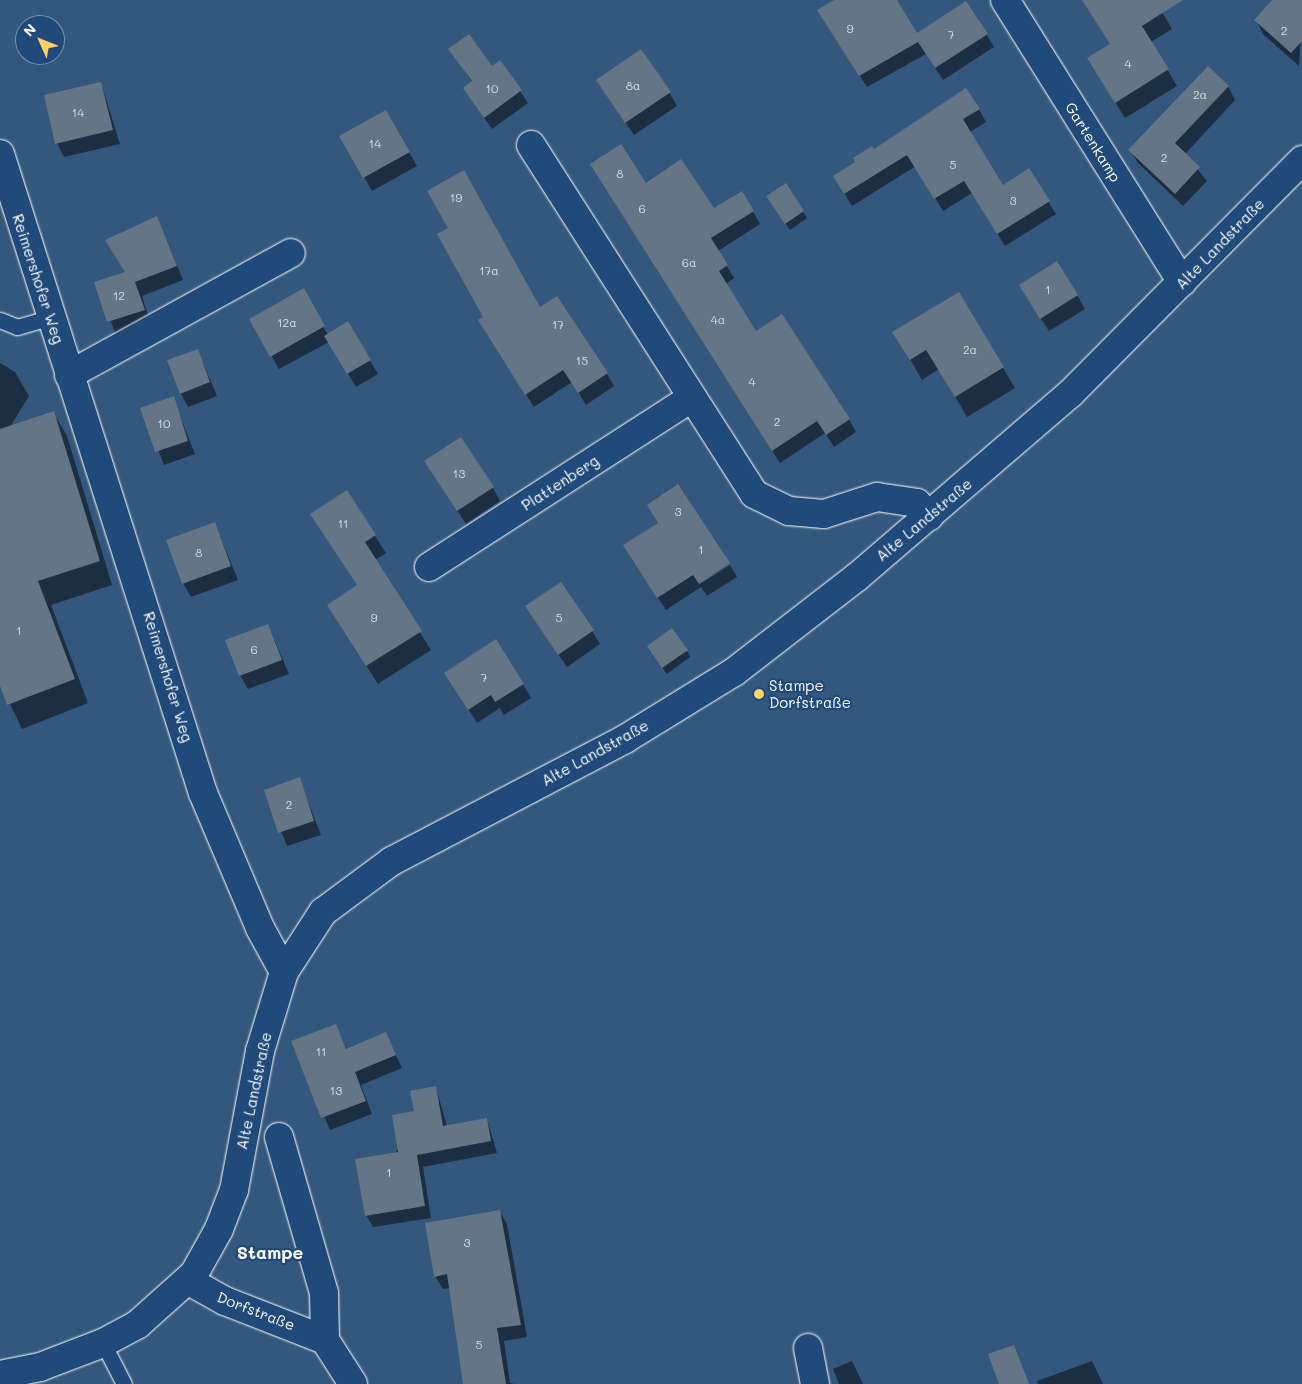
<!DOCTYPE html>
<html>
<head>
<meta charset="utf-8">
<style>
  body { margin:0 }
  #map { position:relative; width:1302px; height:1384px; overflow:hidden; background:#34577d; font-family:Mali,sans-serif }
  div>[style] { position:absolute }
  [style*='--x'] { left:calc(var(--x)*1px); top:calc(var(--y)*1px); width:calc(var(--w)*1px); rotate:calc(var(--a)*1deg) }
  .shadow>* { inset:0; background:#0007 }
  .building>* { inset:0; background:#647685 }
  .roads { filter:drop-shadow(0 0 1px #fff) drop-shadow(0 0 1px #fff) }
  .service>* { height:15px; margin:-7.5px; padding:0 7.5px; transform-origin:7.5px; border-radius:7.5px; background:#1f4a7a }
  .minor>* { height:28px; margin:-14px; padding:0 14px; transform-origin:14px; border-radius:14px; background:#1f4a7a }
  .secondary>* { height:28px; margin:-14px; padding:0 14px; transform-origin:14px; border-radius:14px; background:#1f4a7a }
  .dots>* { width:14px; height:14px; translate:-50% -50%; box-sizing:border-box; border:2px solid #1f4a7a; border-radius:50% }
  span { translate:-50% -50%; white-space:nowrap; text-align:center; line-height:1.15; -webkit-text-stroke:4.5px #1f4a7a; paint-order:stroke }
  .number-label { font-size:12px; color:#d8dde0 }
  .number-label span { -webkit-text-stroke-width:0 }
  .street-label { font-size:15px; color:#fff }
  .poi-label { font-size:15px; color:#fff }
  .left { translate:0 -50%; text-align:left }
  .quarter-label { font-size:18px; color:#fff; font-weight:700 }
  .north { position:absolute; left:15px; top:15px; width:50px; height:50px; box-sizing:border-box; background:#1f4a7a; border:1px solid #7992af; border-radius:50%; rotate:314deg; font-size:14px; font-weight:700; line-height:20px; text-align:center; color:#fff }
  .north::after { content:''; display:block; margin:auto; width:18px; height:22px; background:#ffd166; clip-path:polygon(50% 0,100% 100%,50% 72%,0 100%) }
</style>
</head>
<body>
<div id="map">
  <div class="shadow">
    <div style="clip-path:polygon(836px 0,895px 0,917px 34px,987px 35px,994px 47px,943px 80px,926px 54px,867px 87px,826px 23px)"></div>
    <div style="clip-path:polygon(1083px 0,1155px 0,1172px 29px,1151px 42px,1177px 86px,1125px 118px,1098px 75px,1111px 45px)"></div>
    <div style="clip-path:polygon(1274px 0,1294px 0,1302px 7px,1299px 66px,1263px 34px,1256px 20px)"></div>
    <div style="clip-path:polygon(450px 49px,492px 67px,500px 62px,528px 103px,492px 129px,464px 88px,472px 82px)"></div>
    <div style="clip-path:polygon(101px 83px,120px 144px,64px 157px,57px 143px)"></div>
    <div style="clip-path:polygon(1228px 86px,1235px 100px,1185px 154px,1207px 181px,1183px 206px,1138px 163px,1130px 150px)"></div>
    <div style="clip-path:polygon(669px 92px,677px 106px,634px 135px,605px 93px)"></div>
    <div style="clip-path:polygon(979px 109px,986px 122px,970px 132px,1003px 186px,1029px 170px,1056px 214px,1005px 246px,972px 193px,943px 211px,916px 166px,852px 206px,842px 189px,874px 151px)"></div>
    <div style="clip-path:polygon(386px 112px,417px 166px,372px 191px,341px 137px)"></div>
    <div style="clip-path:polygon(599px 177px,645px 185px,713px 210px,742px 193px,760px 224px,718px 251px,734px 278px,726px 284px,756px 333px,849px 419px,856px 432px,834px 447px,825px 433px,780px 463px)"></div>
    <div style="clip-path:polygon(785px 185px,807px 218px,790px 230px,772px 203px)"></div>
    <div style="clip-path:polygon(157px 217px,183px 280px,142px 296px,151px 324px,116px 335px,96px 283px,126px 273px)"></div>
    <div style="clip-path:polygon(303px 290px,328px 335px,347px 323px,378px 374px,356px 387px,329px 342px,279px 369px,251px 320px)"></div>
    <div style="clip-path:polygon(958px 293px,1015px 388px,967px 417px,939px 369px,922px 380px,906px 352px)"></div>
    <div style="clip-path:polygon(1077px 295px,1085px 309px,1049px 331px,1028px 299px)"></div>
    <div style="clip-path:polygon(540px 308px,607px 374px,614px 386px,586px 405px,572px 382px,534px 407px,487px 334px)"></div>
    <div style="clip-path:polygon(198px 351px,217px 396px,188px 407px,181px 394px)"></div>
    <div style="clip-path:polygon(0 363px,15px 372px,29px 396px,10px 427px,53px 412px,67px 436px,112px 585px,51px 605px,88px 703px,22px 729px,0 683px)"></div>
    <div style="clip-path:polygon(173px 398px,195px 454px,164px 465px,142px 408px)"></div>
    <div style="clip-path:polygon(434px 475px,493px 488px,500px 501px,466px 524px)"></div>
    <div style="clip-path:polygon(346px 492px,386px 553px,375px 560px,431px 650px,378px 684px,339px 623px,358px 586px)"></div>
    <div style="clip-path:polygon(215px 524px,238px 580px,191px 597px,183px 583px)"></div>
    <div style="clip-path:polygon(632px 559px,728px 563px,694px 588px,730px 565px,737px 577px,707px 596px,701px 587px,666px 610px)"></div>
    <div style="clip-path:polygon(535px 620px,592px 631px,600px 644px,567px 667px)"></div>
    <div style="clip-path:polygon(268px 625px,289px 674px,248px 689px,240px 675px)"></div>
    <div style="clip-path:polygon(687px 651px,690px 657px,667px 674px,652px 653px)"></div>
    <div style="clip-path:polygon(523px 684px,531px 698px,504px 715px,500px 708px,477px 723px,454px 686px)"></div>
    <div style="clip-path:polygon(299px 779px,321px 835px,287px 846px,265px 790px)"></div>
    <div style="clip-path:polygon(335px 1025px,347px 1050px,385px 1033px,402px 1068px,361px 1085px,372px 1114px,330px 1130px,293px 1042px)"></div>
    <div style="clip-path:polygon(436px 1088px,447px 1126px,487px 1119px,497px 1153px,423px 1167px,431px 1218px,373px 1227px,366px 1215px,415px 1112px)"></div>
    <div style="clip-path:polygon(500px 1212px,507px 1224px,527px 1337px,504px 1341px,510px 1383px,515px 1384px,464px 1384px,450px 1288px,443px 1289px,435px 1276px)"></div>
    <div style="clip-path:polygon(852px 1361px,863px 1384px,839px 1384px,833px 1369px)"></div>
    <div style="clip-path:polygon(1092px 1361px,1103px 1384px,1038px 1384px,1037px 1381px)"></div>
  </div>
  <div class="building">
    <div style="clip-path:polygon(834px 0,897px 0,917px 33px,966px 1px,988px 34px,935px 68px,918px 42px,859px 76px,817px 10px)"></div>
    <div style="clip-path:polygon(1082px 0,1183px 0,1142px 26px,1169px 69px,1115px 103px,1087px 58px,1110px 44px)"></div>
    <div style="clip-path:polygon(1272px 0,1302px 0,1302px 41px,1291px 53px,1254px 20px)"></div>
    <div style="clip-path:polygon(469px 34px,492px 66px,500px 60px,522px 90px,484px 118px,463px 88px,472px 81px,448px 49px)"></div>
    <div style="clip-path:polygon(641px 49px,671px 92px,625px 123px,596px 80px)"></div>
    <div style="clip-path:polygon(1208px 66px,1229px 86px,1175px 143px,1200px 167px,1175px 194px,1128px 150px)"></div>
    <div style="clip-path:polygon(101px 82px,113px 130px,55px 144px,44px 95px)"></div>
    <div style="clip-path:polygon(966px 88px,980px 109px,963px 119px,1003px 185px,1029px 168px,1050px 201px,997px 234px,964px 181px,934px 199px,907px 155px,844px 194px,833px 176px,855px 162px,853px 158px,872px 146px,874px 149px)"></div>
    <div style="clip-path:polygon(386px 110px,410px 152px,363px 178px,339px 136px)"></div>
    <div style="clip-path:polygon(621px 144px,646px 183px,681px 159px,714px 208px,742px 191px,754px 211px,711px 238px,728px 265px,719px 271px,756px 331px,782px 314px,850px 419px,826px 435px,817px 421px,772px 451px,590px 164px)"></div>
    <div style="clip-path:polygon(464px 170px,540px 307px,557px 296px,608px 373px,578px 393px,563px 370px,525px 395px,478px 320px,483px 317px,437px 234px,448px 228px,427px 191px)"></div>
    <div style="clip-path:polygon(786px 183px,804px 211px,785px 224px,766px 196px)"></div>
    <div style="clip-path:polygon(157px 216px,177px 266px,135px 282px,145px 310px,107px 322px,94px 282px,125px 272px,105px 240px)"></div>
    <div style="clip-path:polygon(1057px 261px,1078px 295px,1040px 319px,1019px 285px)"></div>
    <div style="clip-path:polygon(304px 288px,325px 326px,270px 357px,249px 319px)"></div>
    <div style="clip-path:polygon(959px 292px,1004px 367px,955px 397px,926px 350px,910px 360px,892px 332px)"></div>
    <div style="clip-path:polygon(348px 321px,371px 360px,347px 374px,324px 336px)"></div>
    <div style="clip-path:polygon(198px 349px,210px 382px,180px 394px,167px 360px)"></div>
    <div style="clip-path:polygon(174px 396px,188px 441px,155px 452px,140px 408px)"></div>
    <div style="clip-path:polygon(54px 411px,100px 561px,38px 581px,75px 679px,7px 705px,0 686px,0 429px)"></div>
    <div style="clip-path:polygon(461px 437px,494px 487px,457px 511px,424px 461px)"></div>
    <div style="clip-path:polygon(678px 484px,730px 563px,699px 584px,693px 575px,657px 598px,623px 545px,658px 523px,647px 505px)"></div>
    <div style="clip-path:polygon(347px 490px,376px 535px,365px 542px,422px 631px,366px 666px,327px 605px,357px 585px,310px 514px)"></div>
    <div style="clip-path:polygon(215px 522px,231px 566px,182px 584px,166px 540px)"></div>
    <div style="clip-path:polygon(561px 582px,594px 630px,558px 655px,525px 606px)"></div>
    <div style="clip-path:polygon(268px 624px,282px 660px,239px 676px,225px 640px)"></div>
    <div style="clip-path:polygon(672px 628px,688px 650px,662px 668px,647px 646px)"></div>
    <div style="clip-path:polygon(496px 639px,524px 684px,495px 702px,491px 695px,468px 710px,444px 673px)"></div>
    <div style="clip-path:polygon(300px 777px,314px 821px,278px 833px,264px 790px)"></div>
    <div style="clip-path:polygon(336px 1024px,346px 1049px,386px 1032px,396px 1055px,355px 1072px,366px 1101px,321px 1118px,291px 1041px)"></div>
    <div style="clip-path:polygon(436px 1086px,443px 1126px,487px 1118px,491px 1141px,417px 1155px,425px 1206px,365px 1216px,355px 1159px,398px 1152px,392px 1115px,414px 1111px,410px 1091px)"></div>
    <div style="clip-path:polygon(500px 1210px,521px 1325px,497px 1328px,506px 1384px,463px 1384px,447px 1274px,434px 1277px,425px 1223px)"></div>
    <div style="clip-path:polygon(1014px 1345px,1029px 1384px,999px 1384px,988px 1354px)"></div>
  </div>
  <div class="roads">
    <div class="service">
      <div style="--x:0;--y:320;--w:18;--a:22"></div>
      <div style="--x:17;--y:327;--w:35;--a:-16"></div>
      <div style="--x:103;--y:1343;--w:46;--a:62.9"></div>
    </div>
    <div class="minor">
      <div style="--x:1005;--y:0;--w:333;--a:57.9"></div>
      <div style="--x:531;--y:145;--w:414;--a:57.4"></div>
      <div style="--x:754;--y:494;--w:39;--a:26"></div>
      <div style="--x:789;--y:511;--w:35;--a:5"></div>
      <div style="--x:824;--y:514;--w:56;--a:-17.8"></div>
      <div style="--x:877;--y:497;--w:40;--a:8.5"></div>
      <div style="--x:917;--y:503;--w:18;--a:47"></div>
      <div style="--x:0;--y:154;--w:670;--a:72.38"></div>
      <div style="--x:203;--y:793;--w:147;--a:67.1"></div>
      <div style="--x:260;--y:928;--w:50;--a:61.4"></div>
      <div style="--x:69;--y:375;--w:253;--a:-28.8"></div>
      <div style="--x:429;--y:567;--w:312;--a:-32.8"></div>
      <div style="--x:279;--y:1137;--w:162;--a:73.9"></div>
      <div style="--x:324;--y:1293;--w:47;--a:88.8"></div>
      <div style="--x:189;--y:1281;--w:41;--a:29.1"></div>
      <div style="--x:225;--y:1301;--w:107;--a:21.3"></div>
      <div style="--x:325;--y:1340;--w:52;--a:57.5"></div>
      <div style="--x:808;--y:1348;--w:37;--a:79"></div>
    </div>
    <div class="secondary">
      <div style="--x:0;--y:1375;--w:41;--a:-11.3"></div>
      <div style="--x:40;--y:1367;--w:67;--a:-20.9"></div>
      <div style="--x:103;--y:1343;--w:40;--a:-28"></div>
      <div style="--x:138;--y:1324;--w:75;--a:-41.8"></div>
      <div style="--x:194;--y:1274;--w:51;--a:-60.9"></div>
      <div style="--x:219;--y:1229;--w:42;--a:-69"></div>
      <div style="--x:234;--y:1190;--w:141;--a:-79.4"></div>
      <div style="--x:260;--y:1051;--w:83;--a:-73.1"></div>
      <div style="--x:284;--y:972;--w:72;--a:-57"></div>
      <div style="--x:323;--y:912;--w:86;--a:-36.5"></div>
      <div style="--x:392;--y:861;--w:263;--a:-27.6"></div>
      <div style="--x:625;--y:739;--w:128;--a:-31.6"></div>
      <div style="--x:734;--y:672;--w:155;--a:-37.7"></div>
      <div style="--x:857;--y:577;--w:281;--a:-40.7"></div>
      <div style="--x:1070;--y:394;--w:330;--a:-45.2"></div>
    </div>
  </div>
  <div class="dots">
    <div style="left:759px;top:694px;background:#ffd166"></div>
  </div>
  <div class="number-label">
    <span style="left:850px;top:29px">9</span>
    <span style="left:1284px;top:31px">2</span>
    <span style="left:951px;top:35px">7</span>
    <span style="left:1128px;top:64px">4</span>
    <span style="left:633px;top:86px">8a</span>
    <span style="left:492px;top:89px">10</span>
    <span style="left:1200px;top:95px">2a</span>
    <span style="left:78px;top:113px">14</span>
    <span style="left:375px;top:144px">14</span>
    <span style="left:1164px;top:158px">2</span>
    <span style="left:953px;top:165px">5</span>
    <span style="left:620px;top:174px">8</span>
    <span style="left:456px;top:198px">19</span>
    <span style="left:1013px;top:201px">3</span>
    <span style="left:642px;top:209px">6</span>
    <span style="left:689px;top:263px">6a</span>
    <span style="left:489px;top:271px">17a</span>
    <span style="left:1048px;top:290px">1</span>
    <span style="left:119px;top:296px">12</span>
    <span style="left:718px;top:320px">4a</span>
    <span style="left:287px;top:323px">12a</span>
    <span style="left:558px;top:325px">17</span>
    <span style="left:970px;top:350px">2a</span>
    <span style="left:582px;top:361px">15</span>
    <span style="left:752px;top:382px">4</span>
    <span style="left:777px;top:422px">2</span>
    <span style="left:164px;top:424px">10</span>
    <span style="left:459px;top:474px">13</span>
    <span style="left:678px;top:512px">3</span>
    <span style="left:343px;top:524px">11</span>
    <span style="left:701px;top:550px">1</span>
    <span style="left:199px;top:553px">8</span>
    <span style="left:374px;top:618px">9</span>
    <span style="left:559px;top:618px">5</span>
    <span style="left:19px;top:631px">1</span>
    <span style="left:254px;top:650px">6</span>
    <span style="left:484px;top:678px">7</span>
    <span style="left:289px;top:805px">2</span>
    <span style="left:321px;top:1052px">11</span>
    <span style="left:336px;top:1091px">13</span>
    <span style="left:389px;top:1173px">1</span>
    <span style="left:467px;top:1243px">3</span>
    <span style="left:479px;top:1345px">5</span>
  </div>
  <div class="street-label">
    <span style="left:1093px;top:142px;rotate:58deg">Gartenkamp</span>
    <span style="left:1220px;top:244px;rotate:-46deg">Alte Landstraße</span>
    <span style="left:38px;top:279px;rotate:72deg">Reimershofer Weg</span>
    <span style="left:560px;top:483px;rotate:-33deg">Plattenberg</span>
    <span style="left:924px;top:520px;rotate:-40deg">Alte Landstraße</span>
    <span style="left:168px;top:677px;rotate:73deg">Reimershofer Weg</span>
    <span style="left:595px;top:753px;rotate:-29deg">Alte Landstraße</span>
    <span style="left:254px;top:1091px;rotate:-78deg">Alte Landstraße</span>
    <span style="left:256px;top:1311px;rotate:21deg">Dorfstraße</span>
  </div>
  <div class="poi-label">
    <span class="left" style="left:769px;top:694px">Stampe<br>Dorfstraße</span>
  </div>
  <div class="quarter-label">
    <span style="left:270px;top:1252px">Stampe</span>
  </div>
  <div class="north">N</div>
</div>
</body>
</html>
